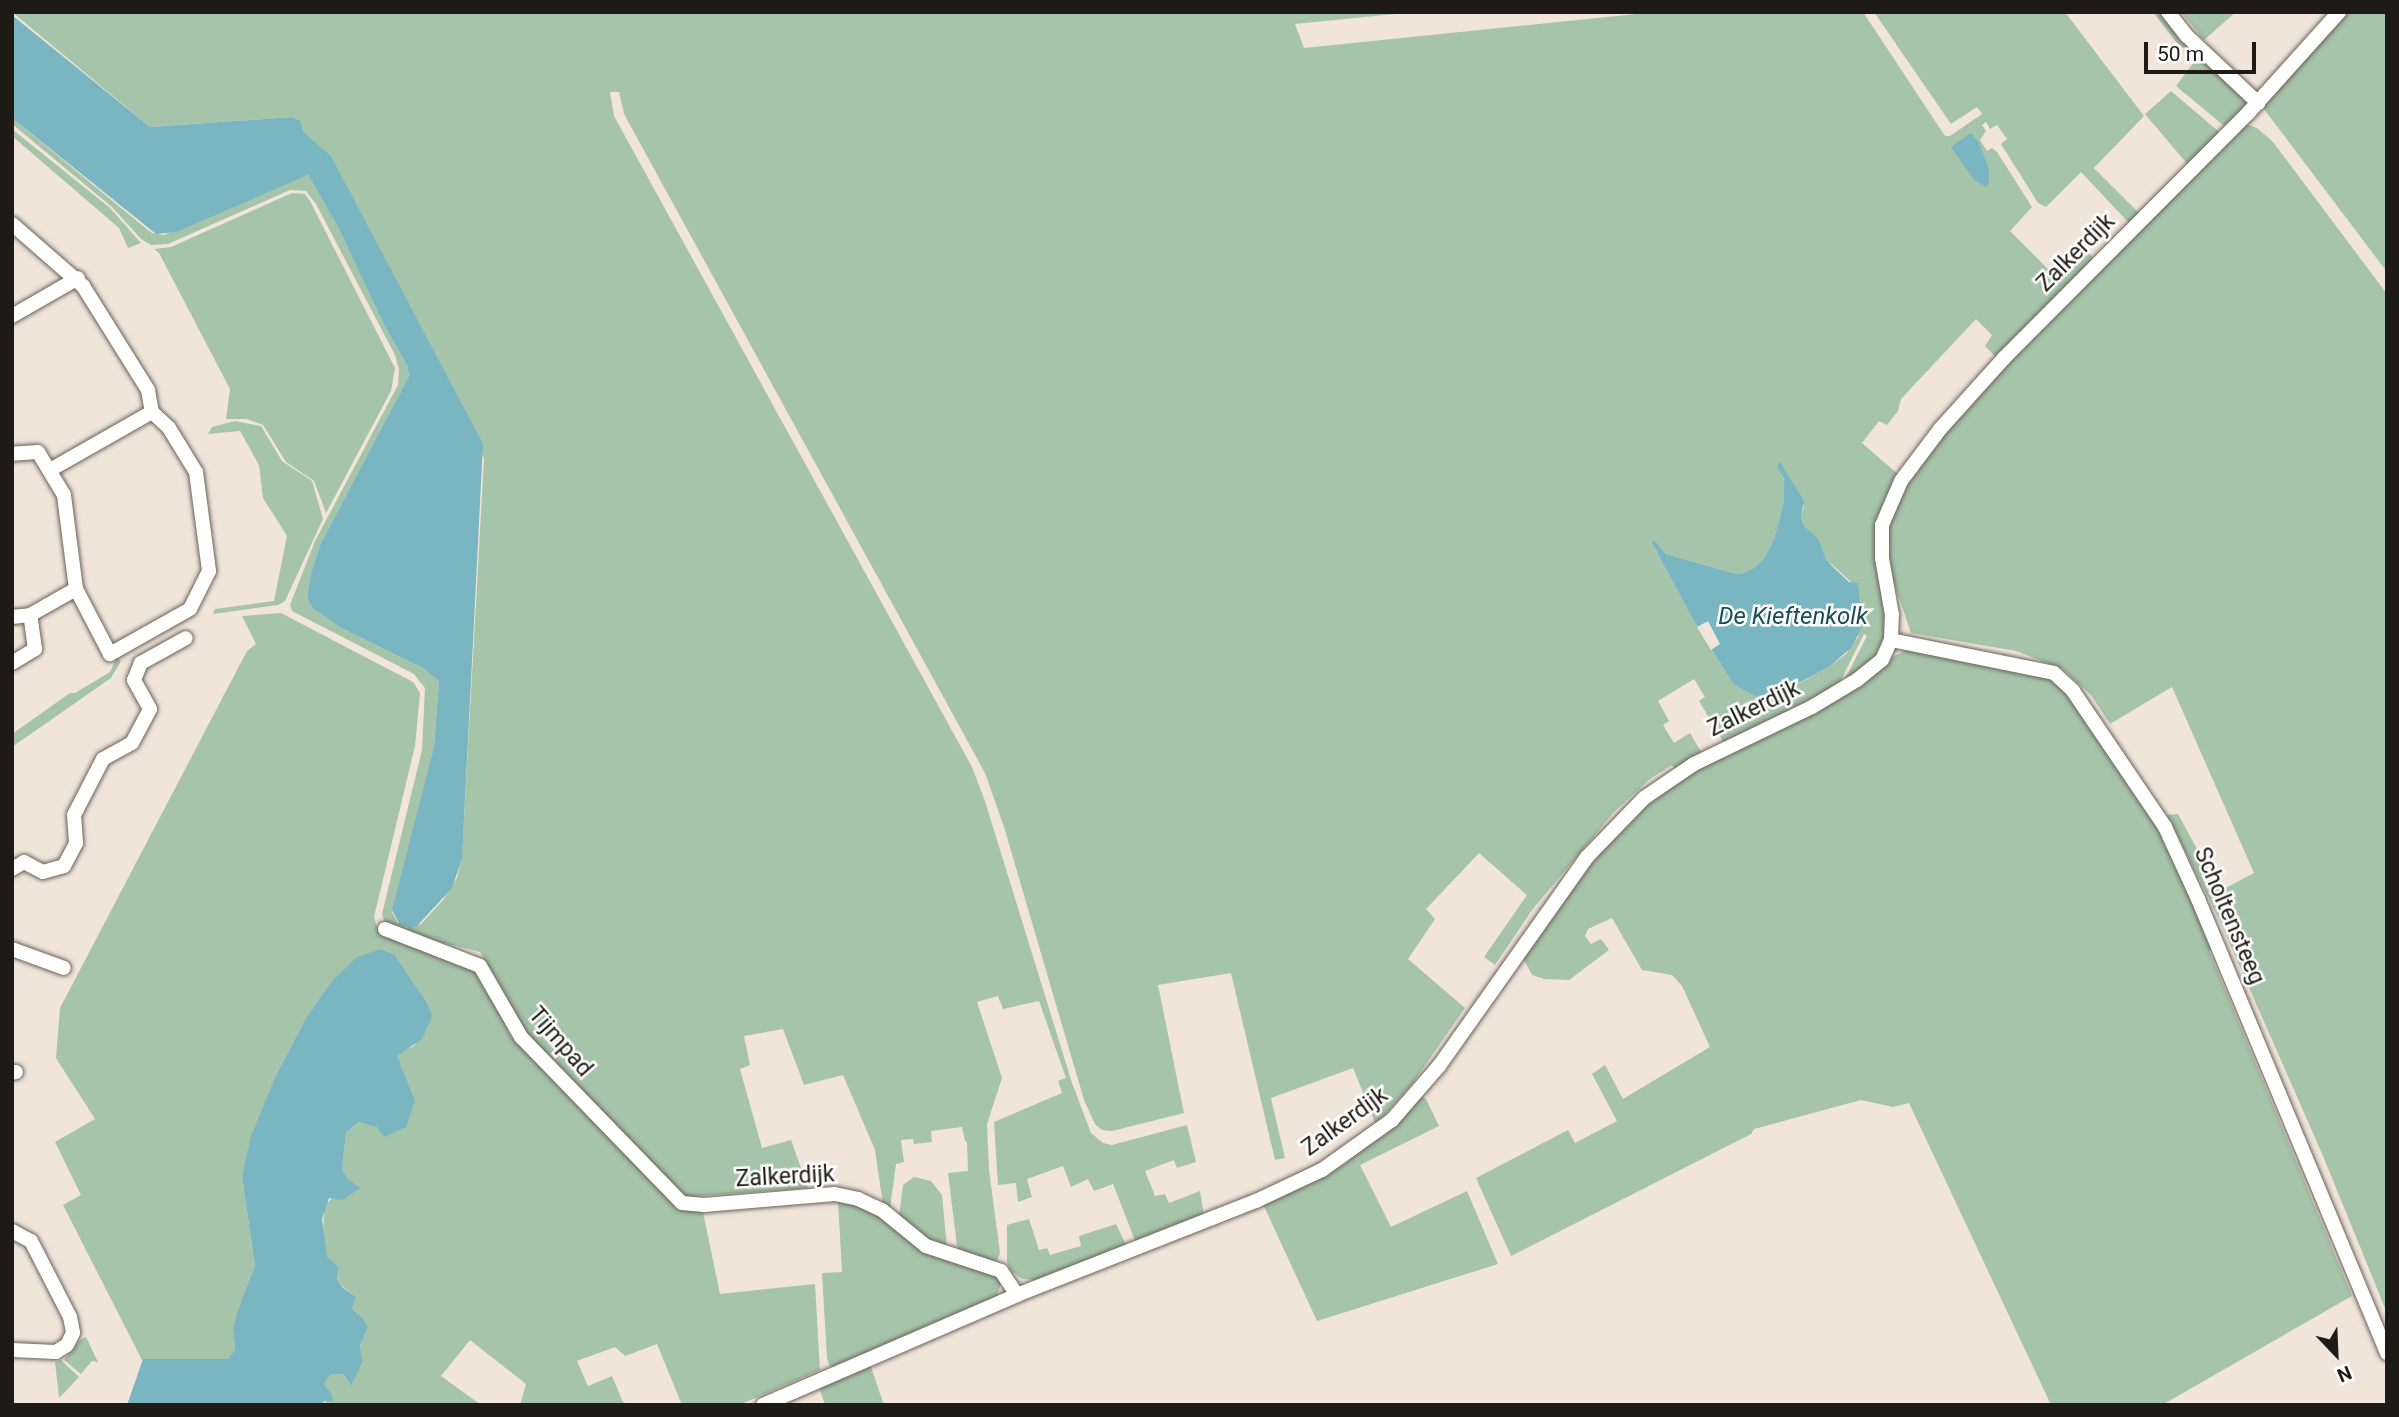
<!DOCTYPE html>
<html>
<head>
<meta charset="utf-8">
<style>
  body { margin:0 }
  #map { position:relative; width:2399px; height:1417px; overflow:hidden; background:#f1e5da; font-family:Roboto,sans-serif }
  div>[style] { position:absolute }
  [style*='--x'] { left:calc(var(--x)*1px); top:calc(var(--y)*1px); width:calc(var(--w)*1px); rotate:calc(var(--a)*1deg) }
  .green>* { inset:0; background:#a6c4a9 }
  .water>* { inset:0; background:#7ab5c2 }
  .pier>* { inset:0; background:#f1e5da }
  .roads { filter:drop-shadow(0 0 2px #6a6157) drop-shadow(0 0 2px #6a6157) }
  .minor>* { height:14px; margin:-7px; padding:0 7px; transform-origin:7px; border-radius:7px; background:#fff }
  span { translate:-50% -50%; white-space:nowrap; text-align:center; line-height:1.15; -webkit-text-stroke:5px #fff; paint-order:stroke }
  .street-label { font-size:23px; color:#1e1a16 }
  .water-label { font-size:24px; color:#1a4d58; font-style:italic }
  .frame { position:absolute; inset:0; border:14px solid #1e1a16; pointer-events:none }
  .north { position:absolute; left:2301px; top:1319px; width:70px; height:70px; -webkit-text-stroke:5px #fff; paint-order:stroke; rotate:157deg; font-size:19px; font-weight:700; line-height:28px; text-align:center; color:#1e1a16 }
  .north::after { content:''; display:block; margin:auto; width:24px; height:32px; background:#1e1a16; clip-path:polygon(50% 0,100% 100%,50% 72%,0 100%) }
  .scale { position:absolute; left:2144px; top:42px; width:112px; height:32px; box-sizing:border-box; border:4px solid #1e1a16; border-top:0; padding-left:9px; font-size:21px; line-height:24px; white-space:nowrap; color:#1e1a16; -webkit-text-stroke:5px #fff; paint-order:stroke }
</style>
</head>
<body>
<div id="map">
  <div class="green">
    <div style="clip-path:polygon(evenodd,12px 12px,1415px 12px,1295px 24px,1304px 48px,1636px 14px,1863px 12px,1945px 136px,1950px 136px,1982px 114px,1977px 107px,1951px 124px,1874px 12px,2065px 12px,2144px 116px,2094px 168px,2139px 213px,2129px 223px,2081px 172px,2046px 207px,2038px 203px,2001px 144px,2007px 139px,1997px 125px,1990px 129px,1986px 122px,1982px 125px,1986px 131px,1980px 140px,1987px 151px,1992px 148px,1997px 152px,2032px 207px,2010px 231px,2058px 279px,2087px 251px,2092px 256px,2091px 261px,1996px 357px,1985px 346px,1992px 335px,1976px 319px,1901px 399px,1898px 411px,1887px 425px,1879px 421px,1862px 443px,1899px 475px,1881px 509px,1878px 524px,1886px 610px,1885px 639px,1875px 658px,1843px 683px,1867px 636px,1864px 634px,1838px 686px,1724px 743px,1699px 701px,1705px 697px,1694px 679px,1658px 701px,1669px 721px,1663px 725px,1674px 743px,1690px 733px,1703px 755px,1676px 770px,1672px 765px,1650px 779px,1614px 812px,1532px 910px,1495px 965px,1484px 957px,1527px 895px,1479px 853px,1426px 909px,1435px 919px,1408px 959px,1465px 1008px,1412px 1084px,1376px 1125px,1353px 1068px,1271px 1098px,1285px 1158px,1275px 1160px,1231px 973px,1158px 985px,1184px 1113px,1112px 1131px,1102px 1130px,1095px 1124px,1084px 1100px,1004px 827px,985px 773px,624px 114px,619px 92px,610px 92px,614px 116px,972px 767px,985px 801px,1072px 1083px,1091px 1133px,1103px 1143px,1112px 1145px,1187px 1125px,1196px 1162px,1177px 1168px,1174px 1160px,1145px 1171px,1155px 1196px,1165px 1194px,1169px 1203px,1200px 1191px,1204px 1216px,1136px 1243px,1113px 1184px,1094px 1191px,1088px 1179px,1071px 1187px,1063px 1166px,1027px 1179px,1032px 1197px,1018px 1202px,1016px 1183px,998px 1185px,994px 1122px,1062px 1093px,1058px 1081px,1066px 1078px,1039px 1001px,1003px 1009px,998px 996px,977px 1002px,1002px 1078px,987px 1124px,989px 1170px,1000px 1253px,997px 1261px,991px 1263px,961px 1254px,957px 1246px,948px 1173px,968px 1171px,967px 1142px,965px 1141px,962px 1127px,931px 1131px,932px 1142px,914px 1144px,913px 1139px,901px 1140px,904px 1162px,896px 1164px,890px 1208px,883px 1205px,875px 1150px,843px 1075px,804px 1085px,783px 1029px,744px 1036px,750px 1065px,740px 1069px,762px 1148px,791px 1140px,808px 1188px,685px 1197px,527px 1035px,480px 952px,412px 935px,385px 923px,382px 914px,422px 750px,425px 688px,414px 674px,292px 611px,290px 605px,315px 541px,398px 385px,399px 370px,395px 355px,316px 204px,306px 191px,290px 190px,168px 244px,151px 245px,141px 239px,112px 207px,12px 124px,12px 118px,143px 226px,152px 233px,164px 235px,308px 175px,338px 227px,383px 323px,407px 365px,409px 376px,320px 545px,311px 573px,307px 597px,312px 608px,341px 628px,421px 667px,439px 681px,434px 746px,392px 912px,398px 923px,406px 928px,421px 924px,443px 900px,457px 878px,462px 856px,484px 458px,331px 156px,303px 131px,301px 121px,292px 117px,150px 127px,12px 12px,1781px 471px,1804px 506px,1801px 517px,1804px 526px,1819px 539px,1826px 559px,1853px 584px,1858px 637px,1846px 654px,1829px 667px,1789px 689px,1764px 696px,1733px 684px,1691px 616px,1651px 541px,1655px 541px,1666px 554px,1733px 573px,1741px 574px,1754px 568px,1765px 557px,1774px 539px,1784px 501px,1785px 484px,1781px 471px)"></div>
    <div style="clip-path:polygon(2153px 12px,2163px 12px,2245px 101px,2245px 109px,2228px 125px,2223px 125px,2176px 86px,2197px 58px,2176px 42px)"></div>
    <div style="clip-path:polygon(2181px 12px,2236px 12px,2204px 40px)"></div>
    <div style="clip-path:polygon(2344px 12px,2387px 12px,2387px 272px,2261px 105px)"></div>
    <div style="clip-path:polygon(2171px 91px,2218px 131px,2218px 137px,2189px 166px,2145px 114px)"></div>
    <div style="clip-path:polygon(2245px 124px,2257px 128px,2273px 142px,2387px 294px,2387px 1313px,2323px 1156px,2218px 917px,2167px 815px,2178px 814px,2220px 891px,2254px 873px,2172px 687px,2110px 724px,2091px 695px,2063px 669px,2016px 651px,1911px 633px,1887px 562px,1888px 516px,1905px 481px,1968px 405px,2078px 288px)"></div>
    <div style="clip-path:polygon(12px 129px,110px 208px,141px 243px,128px 248px,119px 228px,12px 136px)"></div>
    <div style="clip-path:polygon(292px 193px,305px 194px,310px 201px,395px 368px,391px 391px,326px 513px,314px 481px,286px 462px,263px 425px,246px 419px,226px 419px,230px 389px,159px 253px,154px 249px,171px 247px)"></div>
    <div style="clip-path:polygon(235px 421px,261px 426px,282px 461px,312px 481px,323px 519px,285px 601px,278px 605px,213px 614px,215px 609px,274px 601px,287px 536px,263px 498px,259px 465px,240px 431px,208px 434px,212px 427px)"></div>
    <div style="clip-path:polygon(281px 613px,413px 682px,420px 693px,415px 746px,374px 917px,377px 927px,473px 967px,484px 978px,511px 1037px,672px 1202px,703px 1212px,720px 1294px,815px 1284px,820px 1370px,739px 1405px,682px 1405px,657px 1344px,625px 1356px,615px 1347px,577px 1361px,588px 1386px,612px 1376px,623px 1402px,629px 1405px,520px 1405px,526px 1384px,470px 1340px,441px 1376px,481px 1405px,323px 1405px,332px 1394px,324px 1384px,330px 1375px,343px 1374px,350px 1385px,363px 1361px,360px 1346px,368px 1327px,363px 1318px,352px 1309px,356px 1297px,342px 1286px,337px 1278px,339px 1267px,327px 1258px,323px 1239px,324px 1207px,348px 1179px,342px 1169px,346px 1133px,359px 1122px,377px 1126px,399px 1065px,397px 1056px,401px 1051px,414px 1046px,432px 1016px,428px 1004px,394px 954px,381px 949px,331px 982px,307px 1016px,277px 1073px,242px 1177px,255px 1266px,233px 1330px,235px 1349px,228px 1359px,142px 1360px,63px 1205px,81px 1195px,55px 1142px,95px 1119px,56px 1058px,60px 1008px,247px 651px,256px 644px,242px 616px)"></div>
    <div style="clip-path:polygon(1906px 650px,2047px 676px,2067px 690px,2155px 824px,2183px 875px,2213px 948px,2209px 951px,2352px 1296px,2162px 1405px,2051px 1405px,1909px 1103px,1893px 1107px,1861px 1100px,1754px 1129px,1751px 1134px,1511px 1256px,1476px 1178px,1568px 1130px,1575px 1143px,1617px 1121px,1592px 1074px,1605px 1065px,1623px 1099px,1710px 1047px,1682px 986px,1672px 975px,1642px 970px,1612px 918px,1588px 929px,1585px 936px,1591px 944px,1601px 939px,1609px 950px,1569px 980px,1544px 979px,1532px 975px,1522px 956px,1579px 878px,1640px 807px,1678px 778px,1844px 696px,1894px 656px)"></div>
    <div style="clip-path:polygon(117px 657px,121px 661px,111px 678px,12px 747px,12px 734px,70px 693px,75px 693px,110px 672px)"></div>
    <div style="clip-path:polygon(1422px 1097px,1426px 1099px,1439px 1126px,1360px 1165px,1391px 1227px,1467px 1191px,1498px 1264px,1317px 1321px,1263px 1204px,1345px 1164px)"></div>
    <div style="clip-path:polygon(914px 1177px,931px 1181px,942px 1195px,947px 1248px,919px 1236px,899px 1216px,903px 1185px)"></div>
    <div style="clip-path:polygon(838px 1201px,867px 1207px,919px 1248px,993px 1273px,1001px 1282px,997px 1296px,836px 1367px,830px 1366px,827px 1359px,822px 1273px,842px 1272px)"></div>
    <div style="clip-path:polygon(1029px 1219px,1039px 1250px,1047px 1248px,1050px 1255px,1081px 1246px,1079px 1236px,1116px 1224px,1127px 1247px,1040px 1280px,1022px 1279px,1010px 1270px,1007px 1262px,1007px 1225px)"></div>
    <div style="clip-path:polygon(86px 1337px,98px 1362px,92px 1361px,81px 1374px,64px 1360px,80px 1340px)"></div>
    <div style="clip-path:polygon(61px 1360px,79px 1377px,59px 1398px,55px 1362px)"></div>
    <div style="clip-path:polygon(870px 1364px,884px 1405px,825px 1405px,819px 1387px)"></div>
  </div>
  <div class="water">
    <div style="clip-path:polygon(12px 15px,150px 127px,292px 117px,301px 121px,303px 131px,331px 156px,483px 444px,462px 859px,452px 888px,417px 926px,409px 928px,400px 925px,392px 910px,434px 746px,439px 681px,421px 667px,341px 628px,312px 608px,307px 597px,311px 573px,320px 545px,409px 376px,407px 365px,383px 323px,338px 227px,308px 175px,176px 232px,156px 234px,12px 118px)"></div>
    <div style="clip-path:polygon(1971px 133px,1979px 143px,1989px 169px,1989px 184px,1986px 187px,1974px 180px,1951px 147px)"></div>
    <div style="clip-path:polygon(1780px 462px,1804px 501px,1801px 517px,1804px 526px,1819px 539px,1826px 559px,1835px 569px,1849px 582px,1858px 583px,1862px 626px,1852px 647px,1829px 667px,1780px 693px,1755px 696px,1733px 684px,1691px 616px,1651px 541px,1655px 541px,1666px 554px,1733px 573px,1741px 574px,1754px 568px,1765px 557px,1774px 539px,1784px 501px,1784px 479px,1777px 466px)"></div>
    <div style="clip-path:polygon(381px 949px,394px 954px,428px 1004px,432px 1016px,422px 1039px,397px 1056px,415px 1101px,406px 1127px,384px 1137px,377px 1127px,359px 1122px,346px 1133px,342px 1169px,348px 1179px,360px 1188px,343px 1200px,329px 1198px,322px 1219px,327px 1257px,339px 1267px,337px 1278px,342px 1287px,356px 1297px,352px 1309px,363px 1318px,368px 1327px,360px 1346px,363px 1361px,351px 1386px,343px 1374px,330px 1375px,324px 1384px,332px 1394px,333px 1401px,324px 1401px,323px 1405px,127px 1405px,143px 1359px,228px 1359px,235px 1349px,233px 1330px,237px 1313px,255px 1266px,242px 1177px,251px 1136px,277px 1073px,307px 1016px,331px 982px,357px 957px)"></div>
  </div>
  <div class="pier">
    <div style="clip-path:polygon(1708px 621px,1720px 644px,1711px 650px,1697px 627px)"></div>
  </div>
  <div class="roads">
    <div class="minor">
      <div style="--x:2168;--y:12;--w:31;--a:52"></div>
      <div style="--x:2187;--y:36;--w:98;--a:43.3"></div>
      <div style="--x:12;--y:224;--w:94;--a:41.1"></div>
      <div style="--x:83;--y:286;--w:123;--a:58"></div>
      <div style="--x:148;--y:390;--w:22;--a:80"></div>
      <div style="--x:152;--y:412;--w:23;--a:43"></div>
      <div style="--x:169;--y:428;--w:52;--a:58.5"></div>
      <div style="--x:196;--y:472;--w:100;--a:82.5"></div>
      <div style="--x:209;--y:571;--w:42;--a:116.6"></div>
      <div style="--x:190;--y:609;--w:92;--a:150.6"></div>
      <div style="--x:110;--y:654;--w:73;--a:-117.6"></div>
      <div style="--x:76;--y:589;--w:95;--a:-97.3"></div>
      <div style="--x:64;--y:495;--w:50;--a:-121.2"></div>
      <div style="--x:38;--y:452;--w:26;--a:176"></div>
      <div style="--x:12;--y:316;--w:76;--a:-29.9"></div>
      <div style="--x:50;--y:470;--w:117;--a:-29.6"></div>
      <div style="--x:12;--y:617;--w:18;--a:-6"></div>
      <div style="--x:30;--y:615;--w:53;--a:-29.5"></div>
      <div style="--x:1891;--y:640;--w:166;--a:11.4"></div>
      <div style="--x:2054;--y:673;--w:26;--a:43"></div>
      <div style="--x:2073;--y:691;--w:164;--a:55.9"></div>
      <div style="--x:2165;--y:827;--w:79;--a:65.4"></div>
      <div style="--x:2198;--y:899;--w:492;--a:67.4"></div>
      <div style="--x:12;--y:663;--w:27;--a:-31"></div>
      <div style="--x:35;--y:649;--w:34;--a:-98"></div>
      <div style="--x:12;--y:869;--w:14;--a:-30"></div>
      <div style="--x:24;--y:862;--w:21;--a:28"></div>
      <div style="--x:43;--y:872;--w:22;--a:-16"></div>
      <div style="--x:64;--y:866;--w:26;--a:-62"></div>
      <div style="--x:76;--y:843;--w:28;--a:-94"></div>
      <div style="--x:74;--y:815;--w:63;--a:-62.6"></div>
      <div style="--x:103;--y:759;--w:33;--a:-29"></div>
      <div style="--x:132;--y:743;--w:38;--a:-62"></div>
      <div style="--x:150;--y:709;--w:33;--a:-119"></div>
      <div style="--x:134;--y:680;--w:18;--a:-68"></div>
      <div style="--x:141;--y:663;--w:51;--a:-29.1"></div>
      <div style="--x:385;--y:929;--w:102;--a:21.3"></div>
      <div style="--x:480;--y:966;--w:82;--a:60"></div>
      <div style="--x:521;--y:1037;--w:231;--a:45.9"></div>
      <div style="--x:682;--y:1203;--w:22;--a:5"></div>
      <div style="--x:704;--y:1205;--w:131;--a:-4.8"></div>
      <div style="--x:835;--y:1194;--w:24;--a:12"></div>
      <div style="--x:858;--y:1199;--w:26;--a:25"></div>
      <div style="--x:882;--y:1210;--w:57;--a:39.3"></div>
      <div style="--x:926;--y:1246;--w:79;--a:18.4"></div>
      <div style="--x:1001;--y:1271;--w:29;--a:56"></div>
      <div style="--x:12;--y:949;--w:55;--a:20.1"></div>
      <div style="--x:12;--y:1073;--w:4;--a:-14"></div>
      <div style="--x:12;--y:1231;--w:21;--a:28"></div>
      <div style="--x:31;--y:1241;--w:85;--a:62.8"></div>
      <div style="--x:70;--y:1317;--w:16;--a:79"></div>
      <div style="--x:73;--y:1333;--w:13;--a:117"></div>
      <div style="--x:67;--y:1345;--w:13;--a:148"></div>
      <div style="--x:56;--y:1352;--w:44;--a:-177.4"></div>
      <div style="--x:763;--y:1405;--w:277;--a:-23.4"></div>
      <div style="--x:1017;--y:1295;--w:257;--a:-21.5"></div>
      <div style="--x:1256;--y:1201;--w:73;--a:-25.2"></div>
      <div style="--x:1322;--y:1170;--w:86;--a:-35.5"></div>
      <div style="--x:1392;--y:1120;--w:72;--a:-49"></div>
      <div style="--x:1439;--y:1066;--w:256;--a:-54.7"></div>
      <div style="--x:1587;--y:857;--w:82;--a:-46"></div>
      <div style="--x:1644;--y:798;--w:60;--a:-34.2"></div>
      <div style="--x:1694;--y:764;--w:131;--a:-25.8"></div>
      <div style="--x:1812;--y:707;--w:52;--a:-31"></div>
      <div style="--x:1857;--y:680;--w:32;--a:-39"></div>
      <div style="--x:1882;--y:660;--w:22;--a:-66"></div>
      <div style="--x:1891;--y:640;--w:25;--a:-88"></div>
      <div style="--x:1892;--y:615;--w:58;--a:-100"></div>
      <div style="--x:1882;--y:558;--w:33;--a:-90"></div>
      <div style="--x:1882;--y:525;--w:48;--a:-66.6"></div>
      <div style="--x:1901;--y:481;--w:66;--a:-53"></div>
      <div style="--x:1941;--y:428;--w:94;--a:-48"></div>
      <div style="--x:2004;--y:358;--w:347;--a:-45.1"></div>
      <div style="--x:2249;--y:112;--w:135;--a:-48"></div>
    </div>
  </div>
  <div class="street-label">
    <span style="left:2076px;top:253px;rotate:-45deg">Zalkerdijk</span>
    <span style="left:1754px;top:709px;rotate:-26deg">Zalkerdijk</span>
    <span style="left:2229px;top:916px;rotate:67deg">Scholtensteeg</span>
    <span style="left:560px;top:1042px;rotate:49deg">Tijmpad</span>
    <span style="left:1345px;top:1122px;rotate:-36deg">Zalkerdijk</span>
    <span style="left:785px;top:1177px;rotate:-3deg">Zalkerdijk</span>
  </div>
  <div class="water-label">
    <span style="left:1793px;top:617px">De Kieftenkolk</span>
  </div>
  <div class="frame"></div>
  <div class="north">N</div>
  <div class="scale">50 m</div>
</div>
</body>
</html>
